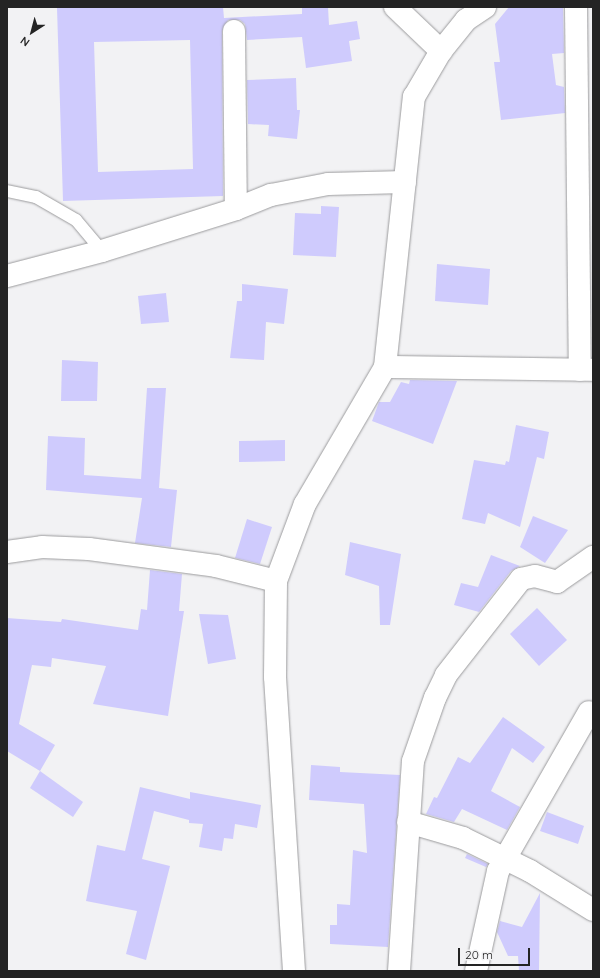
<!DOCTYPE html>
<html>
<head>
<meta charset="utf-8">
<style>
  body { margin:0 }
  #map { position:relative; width:600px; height:978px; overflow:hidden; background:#f2f2f4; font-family:Quicksand,sans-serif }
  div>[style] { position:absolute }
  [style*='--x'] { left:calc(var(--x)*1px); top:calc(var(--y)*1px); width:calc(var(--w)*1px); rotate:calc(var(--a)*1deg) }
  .building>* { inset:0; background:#cfcbfd }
  .roads { filter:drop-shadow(0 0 1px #9b9b9d) drop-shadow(0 0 1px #9b9b9d) }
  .service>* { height:12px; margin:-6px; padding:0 6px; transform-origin:6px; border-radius:6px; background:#fff }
  .minor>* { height:22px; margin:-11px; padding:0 11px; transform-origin:11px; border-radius:11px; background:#fff }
  .tertiary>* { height:22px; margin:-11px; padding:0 11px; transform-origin:11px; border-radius:11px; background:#fff }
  span { translate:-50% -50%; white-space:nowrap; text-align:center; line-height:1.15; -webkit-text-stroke:3px #f2f2f4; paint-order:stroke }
  .frame { position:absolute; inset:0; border:8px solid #242424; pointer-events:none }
  .north { position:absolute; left:12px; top:12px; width:40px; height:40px; -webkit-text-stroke:3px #f2f2f4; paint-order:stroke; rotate:216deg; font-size:11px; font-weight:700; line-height:16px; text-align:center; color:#242424 }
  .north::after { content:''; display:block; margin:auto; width:14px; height:18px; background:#242424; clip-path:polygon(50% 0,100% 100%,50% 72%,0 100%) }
  .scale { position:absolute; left:458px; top:948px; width:72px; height:18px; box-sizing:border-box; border:2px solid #242424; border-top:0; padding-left:5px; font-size:12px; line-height:14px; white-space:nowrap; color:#242424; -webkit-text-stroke:3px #f2f2f4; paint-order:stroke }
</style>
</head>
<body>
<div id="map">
  <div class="building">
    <div style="clip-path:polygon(evenodd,223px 7px,224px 18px,302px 14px,302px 7px,328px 7px,329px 25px,357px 21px,360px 39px,349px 41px,352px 61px,306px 68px,302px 37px,247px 40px,245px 24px,240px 20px,228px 20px,222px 31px,223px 196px,63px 201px,57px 8px,223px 7px,190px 40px,193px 169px,98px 172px,94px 42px,190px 40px)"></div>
    <div style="clip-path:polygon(509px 7px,563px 7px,564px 53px,552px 54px,556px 85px,564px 87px,565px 113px,501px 120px,494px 62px,500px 62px,495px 24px)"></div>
    <div style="clip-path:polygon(296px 78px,297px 110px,300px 110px,297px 139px,268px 136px,269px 125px,248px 124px,247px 80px)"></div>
    <div style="clip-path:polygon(321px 206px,339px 207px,336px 257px,293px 255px,295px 213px,321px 214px)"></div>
    <div style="clip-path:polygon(437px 264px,490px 269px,488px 305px,435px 301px)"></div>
    <div style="clip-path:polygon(242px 284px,288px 289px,284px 324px,266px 322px,264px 360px,230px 358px,237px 301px,242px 301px)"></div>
    <div style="clip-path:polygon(166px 293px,169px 322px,141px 324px,138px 296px)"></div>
    <div style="clip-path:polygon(62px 360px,98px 362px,97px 401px,61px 401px)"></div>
    <div style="clip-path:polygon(410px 380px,457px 381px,433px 444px,372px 421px,379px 402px,390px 402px,401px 382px,409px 384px)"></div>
    <div style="clip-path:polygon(147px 388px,166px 388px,159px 488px,177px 490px,171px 547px,135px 543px,142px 498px,46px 490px,48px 436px,85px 438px,84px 475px,141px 479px)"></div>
    <div style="clip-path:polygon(516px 425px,549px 432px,544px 459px,537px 457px,520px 527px,488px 513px,485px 524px,462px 519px,474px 460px,505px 465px,506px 461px,509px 462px)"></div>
    <div style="clip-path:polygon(285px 440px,285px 461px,239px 462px,239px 441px)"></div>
    <div style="clip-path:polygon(533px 516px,568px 530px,545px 563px,520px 547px)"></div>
    <div style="clip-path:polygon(247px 519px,272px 527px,260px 564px,235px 558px)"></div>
    <div style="clip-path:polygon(350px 542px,401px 554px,390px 625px,380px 625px,379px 586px,345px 575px)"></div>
    <div style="clip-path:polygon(491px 555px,520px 566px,511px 571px,479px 612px,454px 605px,461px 583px,478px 587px)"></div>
    <div style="clip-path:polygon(150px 570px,182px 574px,179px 611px,184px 611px,168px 716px,93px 704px,106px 666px,52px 658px,51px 667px,32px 665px,19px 724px,55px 745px,40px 771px,7px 751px,7px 618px,61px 622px,62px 619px,138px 630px,141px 609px,147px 610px)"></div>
    <div style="clip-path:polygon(537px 608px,567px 640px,539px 666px,510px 634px)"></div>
    <div style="clip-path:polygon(199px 614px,228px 615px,236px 659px,208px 664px)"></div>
    <div style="clip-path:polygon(503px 717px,545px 747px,533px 763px,512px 748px,491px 791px,520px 807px,507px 830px,462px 809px,454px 822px,426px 814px,434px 797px,437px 798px,458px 757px,470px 763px)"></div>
    <div style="clip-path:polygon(311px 765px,340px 767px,340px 772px,400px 775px,388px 947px,330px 944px,330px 925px,337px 925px,337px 904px,350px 905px,353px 850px,367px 853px,364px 804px,309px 800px)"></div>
    <div style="clip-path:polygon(40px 771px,83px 802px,73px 817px,30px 788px)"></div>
    <div style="clip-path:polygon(140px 787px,190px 799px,190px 792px,261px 805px,257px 828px,235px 824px,233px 839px,224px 838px,222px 851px,199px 847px,203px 824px,189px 823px,189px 820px,154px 811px,142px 859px,170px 866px,146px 960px,126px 954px,137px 911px,86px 901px,97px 845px,125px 851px)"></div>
    <div style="clip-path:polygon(547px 812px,584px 826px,578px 844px,540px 831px)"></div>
    <div style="clip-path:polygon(467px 854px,488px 864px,486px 867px,465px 858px)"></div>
    <div style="clip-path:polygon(540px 893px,539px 971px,519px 971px,518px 956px,508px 956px,497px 932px,500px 921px,522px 927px)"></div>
  </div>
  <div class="roads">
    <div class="service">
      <div style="--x:7;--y:191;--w:30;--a:12"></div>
      <div style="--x:36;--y:197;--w:46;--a:29.9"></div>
      <div style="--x:76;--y:220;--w:40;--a:50"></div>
    </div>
    <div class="minor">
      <div style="--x:395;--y:7;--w:64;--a:43.7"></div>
      <div style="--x:576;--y:7;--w:363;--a:89.4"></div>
      <div style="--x:234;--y:31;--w:178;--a:89.4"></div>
      <div style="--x:7;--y:276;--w:98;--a:-14.7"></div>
      <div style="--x:102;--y:251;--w:140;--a:-17.4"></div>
      <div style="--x:236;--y:209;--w:38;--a:-22"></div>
      <div style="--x:271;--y:195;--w:58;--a:-10.9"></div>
      <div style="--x:328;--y:184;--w:77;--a:-1.5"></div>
      <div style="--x:385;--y:367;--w:208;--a:0.8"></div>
      <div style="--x:7;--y:552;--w:35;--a:-8"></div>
      <div style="--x:42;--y:547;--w:47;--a:2.4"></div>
      <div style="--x:89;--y:549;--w:128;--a:7.6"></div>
      <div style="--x:216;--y:566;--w:62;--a:14"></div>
      <div style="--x:408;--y:822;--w:57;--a:16.2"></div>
      <div style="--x:463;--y:838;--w:75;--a:26.2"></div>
      <div style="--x:530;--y:871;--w:74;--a:31.8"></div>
      <div style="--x:399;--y:971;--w:210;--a:-86.2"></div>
      <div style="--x:413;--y:761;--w:67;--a:-70.8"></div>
      <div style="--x:435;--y:698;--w:25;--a:-64"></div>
      <div style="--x:446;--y:675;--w:122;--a:-52"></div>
      <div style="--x:521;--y:579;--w:14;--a:-12"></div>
      <div style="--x:535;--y:576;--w:23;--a:15"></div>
      <div style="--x:557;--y:582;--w:44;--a:-34.8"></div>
      <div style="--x:476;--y:971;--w:102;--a:-77.6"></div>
      <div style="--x:498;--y:871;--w:183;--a:-60.2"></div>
    </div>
    <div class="tertiary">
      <div style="--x:294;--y:971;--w:295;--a:-93.7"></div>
      <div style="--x:275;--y:677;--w:96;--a:-89.4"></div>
      <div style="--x:276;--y:581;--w:82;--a:-69.4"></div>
      <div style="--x:305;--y:504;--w:159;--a:-59.7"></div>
      <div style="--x:385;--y:367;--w:272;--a:-83.9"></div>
      <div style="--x:414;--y:97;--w:53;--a:-59.6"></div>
      <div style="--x:441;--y:51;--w:40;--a:-51"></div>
      <div style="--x:466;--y:20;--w:23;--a:-34"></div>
    </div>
  </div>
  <div class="frame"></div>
  <div class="north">N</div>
  <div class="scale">20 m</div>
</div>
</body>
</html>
